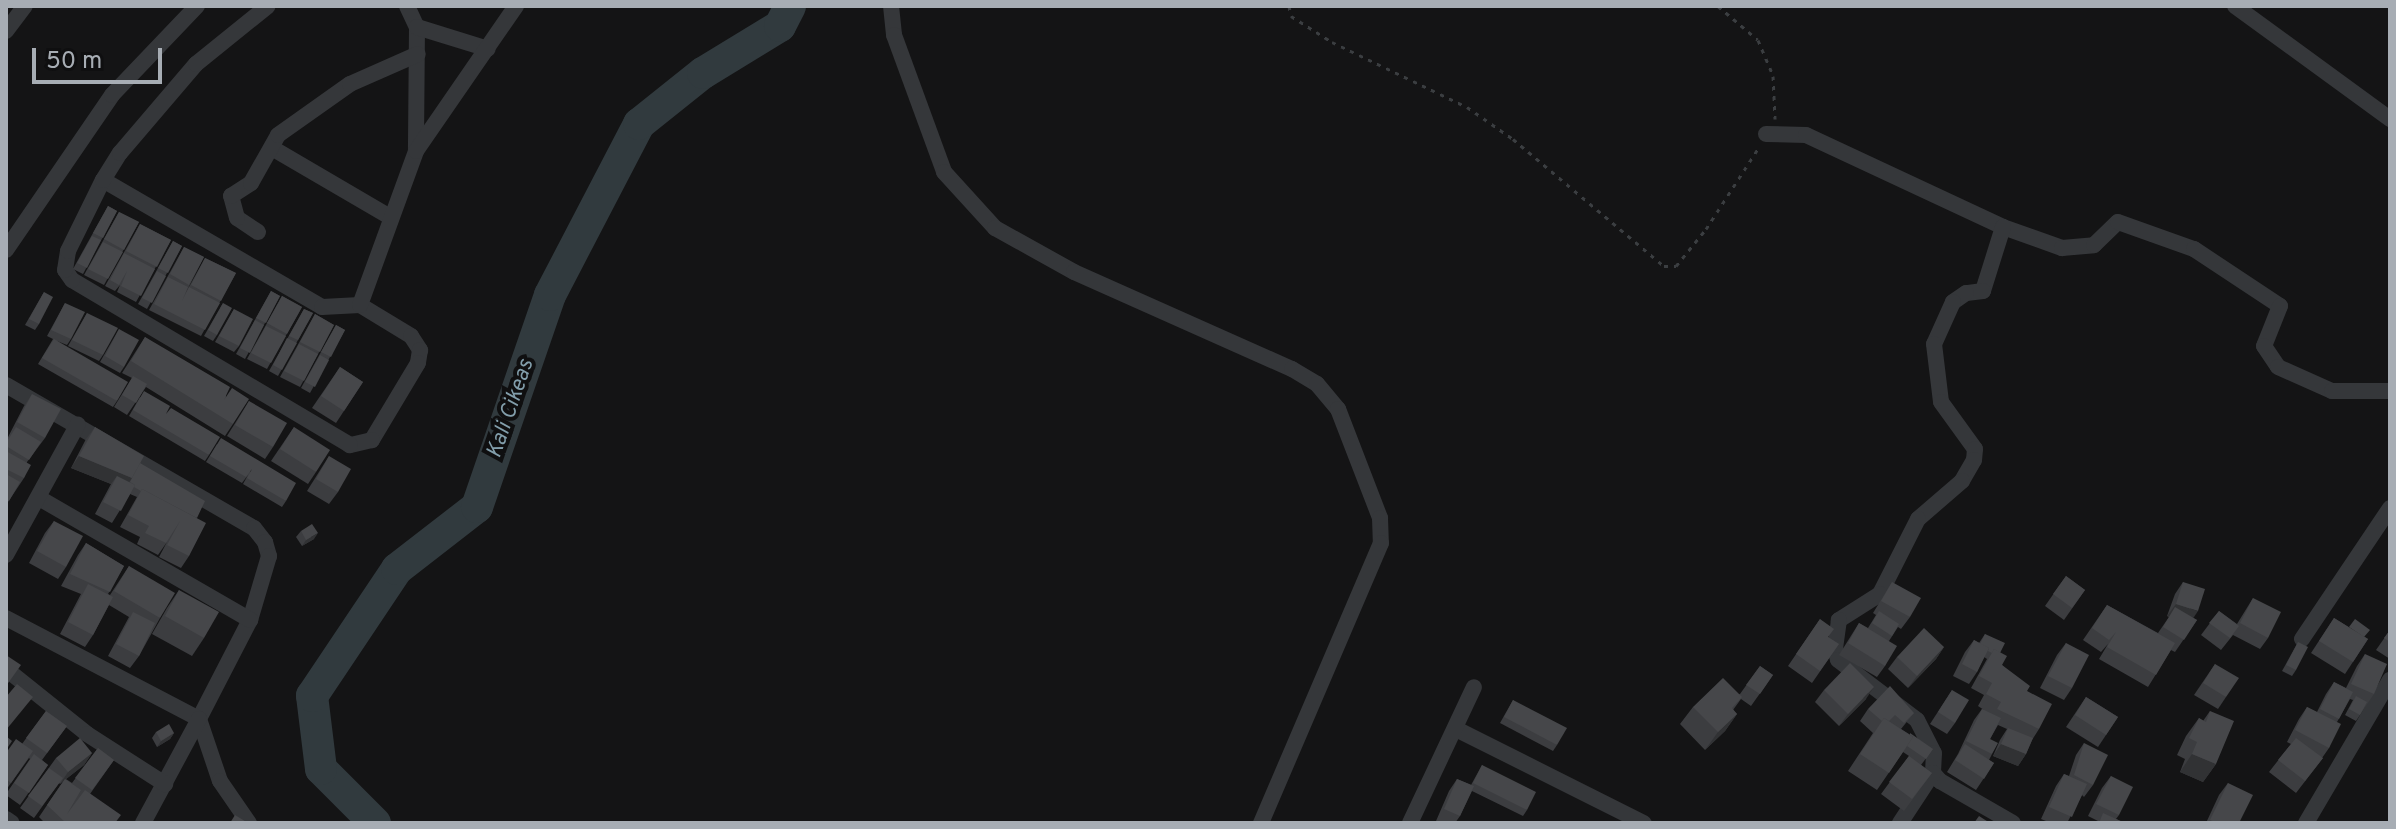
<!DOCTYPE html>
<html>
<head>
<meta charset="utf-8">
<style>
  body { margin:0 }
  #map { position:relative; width:2396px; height:829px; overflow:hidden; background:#141415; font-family:Overpass,sans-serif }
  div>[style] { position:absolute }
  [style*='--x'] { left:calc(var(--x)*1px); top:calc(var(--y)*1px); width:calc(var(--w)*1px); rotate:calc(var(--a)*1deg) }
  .river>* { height:32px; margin:-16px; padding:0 16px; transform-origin:16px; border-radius:16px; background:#313a3e }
  .path>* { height:3px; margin-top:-1.5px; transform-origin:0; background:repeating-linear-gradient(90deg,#3b3e41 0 4px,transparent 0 10px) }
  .minor>* { height:16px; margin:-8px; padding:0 8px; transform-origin:8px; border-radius:8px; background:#35373a }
  .wall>* { inset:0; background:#3c3d40 }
  .shaded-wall>* { inset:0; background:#313234 }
  .building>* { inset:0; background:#46474a }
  span { translate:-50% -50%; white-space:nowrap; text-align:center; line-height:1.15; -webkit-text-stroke:8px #0f0f10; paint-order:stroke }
  .water-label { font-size:22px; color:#829eab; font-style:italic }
  .frame { position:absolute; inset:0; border:8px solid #a7adb4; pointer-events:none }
  .scale { position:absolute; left:32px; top:48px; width:130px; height:36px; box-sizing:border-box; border:4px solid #a7adb4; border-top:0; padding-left:10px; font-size:24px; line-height:28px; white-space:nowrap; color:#a7adb4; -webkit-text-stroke:6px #0f0f10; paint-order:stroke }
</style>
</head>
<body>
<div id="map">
  <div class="river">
    <div style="--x:375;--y:823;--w:76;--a:-135"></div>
    <div style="--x:321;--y:769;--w:74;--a:-97"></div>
    <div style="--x:312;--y:696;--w:153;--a:-56.2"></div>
    <div style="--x:397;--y:569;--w:101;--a:-37.8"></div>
    <div style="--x:477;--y:507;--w:224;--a:-71"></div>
    <div style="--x:550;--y:295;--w:193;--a:-62.5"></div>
    <div style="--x:639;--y:124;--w:82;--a:-38.6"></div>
    <div style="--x:703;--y:73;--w:90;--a:-31.4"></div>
    <div style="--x:780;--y:26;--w:22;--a:-63"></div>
  </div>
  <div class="path">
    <div style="--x:1289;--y:6;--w:10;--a:79"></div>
    <div style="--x:1291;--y:16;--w:49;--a:32.4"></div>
    <div style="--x:1332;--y:42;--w:150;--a:25.7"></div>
    <div style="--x:1467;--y:107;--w:56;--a:34.8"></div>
    <div style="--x:1513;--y:139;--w:197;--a:40.1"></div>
    <div style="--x:1664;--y:266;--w:12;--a:0"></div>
    <div style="--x:1676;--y:266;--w:48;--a:-51"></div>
    <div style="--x:1706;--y:229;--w:98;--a:-57.1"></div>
    <div style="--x:1718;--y:6;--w:52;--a:40.4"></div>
    <div style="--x:1758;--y:40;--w:39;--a:67"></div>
    <div style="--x:1773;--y:76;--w:43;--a:87.3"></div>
  </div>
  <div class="minor">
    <div style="--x:407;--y:6;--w:23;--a:65"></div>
    <div style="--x:417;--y:27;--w:123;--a:90.5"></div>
    <div style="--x:891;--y:6;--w:29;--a:84"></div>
    <div style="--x:894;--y:35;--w:146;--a:69.9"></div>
    <div style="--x:944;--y:172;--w:76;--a:47.7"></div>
    <div style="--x:995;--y:228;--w:90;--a:29.1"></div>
    <div style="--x:1074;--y:272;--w:239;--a:24"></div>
    <div style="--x:1292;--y:369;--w:29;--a:31"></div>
    <div style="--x:1317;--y:384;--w:33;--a:50"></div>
    <div style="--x:1338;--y:409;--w:117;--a:68.9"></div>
    <div style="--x:1380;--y:518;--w:25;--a:88"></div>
    <div style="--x:1381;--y:543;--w:305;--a:113.2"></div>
    <div style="--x:2235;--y:6;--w:192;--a:36.1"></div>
    <div style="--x:417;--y:27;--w:74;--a:17.2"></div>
    <div style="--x:6;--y:31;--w:31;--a:-53"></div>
    <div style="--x:1766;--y:134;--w:40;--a:1.4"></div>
    <div style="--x:1806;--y:135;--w:217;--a:25"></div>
    <div style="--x:2003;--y:227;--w:63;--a:19.6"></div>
    <div style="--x:2062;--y:248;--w:32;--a:-5"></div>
    <div style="--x:2094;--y:245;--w:33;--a:-44"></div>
    <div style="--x:2118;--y:222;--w:81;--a:19.6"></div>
    <div style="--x:2194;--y:249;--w:103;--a:33.5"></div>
    <div style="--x:2280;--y:306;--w:43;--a:111.8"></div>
    <div style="--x:2264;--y:346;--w:25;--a:56"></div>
    <div style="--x:2278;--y:367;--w:59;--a:24"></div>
    <div style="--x:2332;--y:391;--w:58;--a:0"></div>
    <div style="--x:272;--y:148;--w:137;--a:30.3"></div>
    <div style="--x:103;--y:180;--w:253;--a:30.1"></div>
    <div style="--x:322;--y:307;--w:38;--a:-3"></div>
    <div style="--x:360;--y:305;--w:60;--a:31.3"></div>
    <div style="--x:411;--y:336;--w:17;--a:57"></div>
    <div style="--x:420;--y:350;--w:13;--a:99"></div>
    <div style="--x:418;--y:363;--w:90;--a:120.9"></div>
    <div style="--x:372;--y:440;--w:23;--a:167"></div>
    <div style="--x:350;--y:445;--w:323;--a:-149.3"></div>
    <div style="--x:72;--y:280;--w:12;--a:-125"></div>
    <div style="--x:65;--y:270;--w:19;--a:-81"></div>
    <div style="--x:68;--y:251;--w:79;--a:-63.8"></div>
    <div style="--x:103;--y:180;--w:32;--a:-58"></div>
    <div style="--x:120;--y:153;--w:117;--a:-49.5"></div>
    <div style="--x:196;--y:64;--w:92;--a:-38.9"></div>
    <div style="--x:2003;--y:227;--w:67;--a:107.4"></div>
    <div style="--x:1983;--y:291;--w:17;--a:173"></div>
    <div style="--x:1966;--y:293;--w:16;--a:145"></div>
    <div style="--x:1953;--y:302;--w:46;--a:114.3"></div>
    <div style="--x:1934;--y:344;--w:58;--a:83.1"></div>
    <div style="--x:1941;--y:402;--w:58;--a:54.1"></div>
    <div style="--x:1975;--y:449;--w:11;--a:95"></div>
    <div style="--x:1974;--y:460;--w:24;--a:120"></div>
    <div style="--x:1962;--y:481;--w:58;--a:139.2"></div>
    <div style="--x:1918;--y:519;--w:84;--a:116.9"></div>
    <div style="--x:1880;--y:594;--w:49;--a:147.6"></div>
    <div style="--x:1839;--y:620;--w:28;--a:98"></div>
    <div style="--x:1835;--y:648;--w:12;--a:76"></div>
    <div style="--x:1838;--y:660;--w:99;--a:37.2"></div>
    <div style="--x:1917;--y:720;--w:37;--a:63"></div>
    <div style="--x:1934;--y:753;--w:20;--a:93"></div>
    <div style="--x:1933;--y:773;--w:11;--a:49"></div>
    <div style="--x:1940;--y:781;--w:84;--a:29.9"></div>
    <div style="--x:258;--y:232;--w:25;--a:-146"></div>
    <div style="--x:237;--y:218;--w:23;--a:-105"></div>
    <div style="--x:231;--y:196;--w:24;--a:-33"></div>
    <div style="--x:251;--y:183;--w:55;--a:-60.6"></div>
    <div style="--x:278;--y:135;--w:88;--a:-35.3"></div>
    <div style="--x:350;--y:84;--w:74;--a:-23.8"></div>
    <div style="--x:6;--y:250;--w:188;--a:-55.6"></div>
    <div style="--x:112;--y:95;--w:123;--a:-46.3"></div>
    <div style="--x:360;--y:305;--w:164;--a:-70"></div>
    <div style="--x:416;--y:151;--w:176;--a:-55.4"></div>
    <div style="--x:6;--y:385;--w:286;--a:30"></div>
    <div style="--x:254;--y:528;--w:18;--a:52"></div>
    <div style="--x:265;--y:542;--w:15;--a:74"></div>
    <div style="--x:269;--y:556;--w:67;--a:106.5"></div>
    <div style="--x:250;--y:620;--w:111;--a:117.3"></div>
    <div style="--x:199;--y:719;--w:65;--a:71.3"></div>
    <div style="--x:220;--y:781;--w:51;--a:55.4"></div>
    <div style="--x:39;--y:498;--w:244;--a:30"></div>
    <div style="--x:6;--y:555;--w:149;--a:-61.2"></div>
    <div style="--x:6;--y:618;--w:218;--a:27.6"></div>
    <div style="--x:199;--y:719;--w:118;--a:118.3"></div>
    <div style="--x:2302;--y:639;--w:158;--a:-56.1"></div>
    <div style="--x:6;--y:669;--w:104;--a:38.7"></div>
    <div style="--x:87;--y:734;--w:93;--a:32.7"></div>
    <div style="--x:1456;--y:729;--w:210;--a:26.6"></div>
    <div style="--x:6;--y:819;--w:7;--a:34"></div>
    <div style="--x:1410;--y:823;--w:150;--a:-64.8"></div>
    <div style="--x:1900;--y:823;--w:60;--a:-56.6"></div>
    <div style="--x:2306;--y:823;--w:166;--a:-59.6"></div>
  </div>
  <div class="wall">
    <div style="clip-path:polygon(108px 206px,117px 211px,83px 274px,73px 269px)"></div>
    <div style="clip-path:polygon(119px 212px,139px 222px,104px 285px,84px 275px)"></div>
    <div style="clip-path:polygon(140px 224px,171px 240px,136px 302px,117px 292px,120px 285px,115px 291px,105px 286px)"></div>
    <div style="clip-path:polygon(173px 241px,182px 246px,147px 309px,138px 304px)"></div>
    <div style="clip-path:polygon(184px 247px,204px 257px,185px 294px,205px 258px,236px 273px,201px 336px,149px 310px)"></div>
    <div style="clip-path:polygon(271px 291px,280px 296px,245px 359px,236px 354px)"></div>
    <div style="clip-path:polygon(44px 292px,39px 324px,35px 330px,25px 325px)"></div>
    <div style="clip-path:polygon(282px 296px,302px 307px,267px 369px,247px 359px)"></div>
    <div style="clip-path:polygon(65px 303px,71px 339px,67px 345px,57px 341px,117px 401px,113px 407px,38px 364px,53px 339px,47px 336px)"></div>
    <div style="clip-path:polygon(223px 303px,217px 335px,213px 341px,204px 336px)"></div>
    <div style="clip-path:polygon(234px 309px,239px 346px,234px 352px,215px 342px)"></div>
    <div style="clip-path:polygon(304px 309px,313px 313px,278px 376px,269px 371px)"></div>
    <div style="clip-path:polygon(87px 313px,103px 355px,99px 361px,68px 346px)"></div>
    <div style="clip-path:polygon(315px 314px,334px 325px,300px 387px,280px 377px)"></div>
    <div style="clip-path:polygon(336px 325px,345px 330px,310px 393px,301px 388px)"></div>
    <div style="clip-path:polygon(119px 329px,124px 367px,120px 373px,100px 362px)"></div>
    <div style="clip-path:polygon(145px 337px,226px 396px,233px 424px,225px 436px,146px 387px,127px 415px,114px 407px,132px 378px,122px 373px)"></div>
    <div style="clip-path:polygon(340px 367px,363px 382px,336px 423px,312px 408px)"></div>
    <div style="clip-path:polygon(32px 394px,45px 438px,27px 462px,24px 478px,6px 505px,6px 441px,24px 406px)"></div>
    <div style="clip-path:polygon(140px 397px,166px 414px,209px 455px,205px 461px,129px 416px)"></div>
    <div style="clip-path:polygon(249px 401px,273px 447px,265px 459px,227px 436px)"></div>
    <div style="clip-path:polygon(95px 427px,139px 465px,197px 518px,189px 556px,181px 568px,159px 557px,167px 542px,158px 555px,137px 544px,140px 537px,120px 527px,137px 497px,130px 494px,112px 523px,95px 514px,111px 484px,71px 468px,86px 439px)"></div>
    <div style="clip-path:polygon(294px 427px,316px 472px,308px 484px,271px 461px)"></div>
    <div style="clip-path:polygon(217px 444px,286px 501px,282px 507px,243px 484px,248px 475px,242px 483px,206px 462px)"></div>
    <div style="clip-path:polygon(329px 456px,338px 492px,329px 504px,307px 491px)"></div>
    <div style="clip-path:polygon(54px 521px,66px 567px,58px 579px,29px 563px,45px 533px)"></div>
    <div style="clip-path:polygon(301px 531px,314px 539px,302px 546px,296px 537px)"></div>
    <div style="clip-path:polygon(86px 543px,124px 566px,108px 594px,110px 595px,129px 566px,160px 618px,139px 656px,130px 668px,108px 656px,129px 617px,109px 605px,93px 635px,85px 647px,60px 634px,81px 594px,61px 586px,78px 555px)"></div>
    <div style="clip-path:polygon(2066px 576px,2085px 590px,2064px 620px,2045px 606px)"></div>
    <div style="clip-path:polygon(1892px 582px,1910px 617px,1901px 629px,1898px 627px,1889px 641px,1885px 666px,1877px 677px,1839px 655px,1859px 623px,1868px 628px,1876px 615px,1873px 613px)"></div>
    <div style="clip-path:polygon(2183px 582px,2193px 618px,2197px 620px,2175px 652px,2171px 650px,2148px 687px,2099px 659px,2108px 644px,2101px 652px,2083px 640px,2107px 605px,2158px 633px,2169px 617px,2167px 616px,2175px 594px)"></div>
    <div style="clip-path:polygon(179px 590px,204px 638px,192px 656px,152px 634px,167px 608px)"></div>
    <div style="clip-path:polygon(2253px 598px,2268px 638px,2260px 649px,2233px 635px,2221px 650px,2201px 635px,2219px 611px,2237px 624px)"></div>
    <div style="clip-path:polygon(2334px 618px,2368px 639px,2345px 674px,2311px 653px)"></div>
    <div style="clip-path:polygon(1820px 619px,1828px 637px,1839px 644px,1812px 683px,1788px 666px)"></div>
    <div style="clip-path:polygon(2390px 630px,2390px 659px,2376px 650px)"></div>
    <div style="clip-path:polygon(1985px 634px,2000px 653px,2002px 665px,2027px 691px,2039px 729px,2032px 740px,2026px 754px,2018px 766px,1993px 756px,2000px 740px,2007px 729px,1998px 725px,1990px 739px,1992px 754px,1989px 760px,1994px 763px,1976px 790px,1947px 772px,1958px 754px,1974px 720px,1982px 709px,1984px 710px,1978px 706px,1984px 695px,1971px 688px,1987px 659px,1984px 657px,1977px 672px,1969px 684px,1953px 676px,1965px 652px,1974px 640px,1979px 643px)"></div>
    <div style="clip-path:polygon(2298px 642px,2296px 670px,2292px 676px,2282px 671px)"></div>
    <div style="clip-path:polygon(2066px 643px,2072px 688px,2064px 700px,2040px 688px,2057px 655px)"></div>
    <div style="clip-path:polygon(1944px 647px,1936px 659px,1908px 688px,1888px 669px,1897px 657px)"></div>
    <div style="clip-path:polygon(2365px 654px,2374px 694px,2356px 721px,2345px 715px,2353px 700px,2350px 699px,2337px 722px,2329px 748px,2322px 758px,2323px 758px,2296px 793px,2269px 772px,2291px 744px,2287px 742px,2299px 719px,2307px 707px,2317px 712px,2326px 694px,2334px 682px,2346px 688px,2357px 666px)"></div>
    <div style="clip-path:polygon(2215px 664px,2226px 697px,2218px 709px,2194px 695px)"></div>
    <div style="clip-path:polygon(1760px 666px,1773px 675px,1751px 706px,1741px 699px,1733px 710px,1737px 714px,1725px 731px,1705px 750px,1680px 724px,1693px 707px,1740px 694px)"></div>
    <div style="clip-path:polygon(1824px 690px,1866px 699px,1839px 726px,1815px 702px)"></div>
    <div style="clip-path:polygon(1952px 690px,1955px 723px,1947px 734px,1930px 724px)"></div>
    <div style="clip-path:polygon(2086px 697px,2118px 717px,2098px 747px,2066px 727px)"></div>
    <div style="clip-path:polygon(1513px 700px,1557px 745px,1553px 751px,1500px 723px)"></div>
    <div style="clip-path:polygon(1868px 709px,1914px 713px,1901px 729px,1933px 749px,1921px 765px,1932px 773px,1904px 811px,1881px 794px,1909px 756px,1903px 752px,1877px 790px,1848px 771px,1873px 733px,1860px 721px)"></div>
    <div style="clip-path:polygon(46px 711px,67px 726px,42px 760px,48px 765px,20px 805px,6px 795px,6px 794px,30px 759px,29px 758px,6px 790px,6px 753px,22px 744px)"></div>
    <div style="clip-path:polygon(2210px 711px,2216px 764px,2203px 782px,2180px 772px,2185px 759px,2177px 755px,2186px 736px,2199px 718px,2203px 721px)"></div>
    <div style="clip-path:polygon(156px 732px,174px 733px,170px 739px,157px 747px,152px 738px)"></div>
    <div style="clip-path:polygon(2084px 743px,2093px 785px,2084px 797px,2082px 795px,2067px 823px,2051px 823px,2041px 819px,2056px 786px,2064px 774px,2069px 776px,2076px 755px)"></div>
    <div style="clip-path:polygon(98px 748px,114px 760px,90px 794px,116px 823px,45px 823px,39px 817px,64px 780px,60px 784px,59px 783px,34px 818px,20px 808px,56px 758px,92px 753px,84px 765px,66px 779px,72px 783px)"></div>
    <div style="clip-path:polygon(1482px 765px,1527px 810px,1523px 816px,1472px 791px,1460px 816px,1455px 823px,1441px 823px,1436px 821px,1449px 791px,1457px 779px,1471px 785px)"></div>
    <div style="clip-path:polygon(2111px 776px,2119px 815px,2116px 819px,2125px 823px,2096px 823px,2098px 821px,2088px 816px,2102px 788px)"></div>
    <div style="clip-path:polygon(2228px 783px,2239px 823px,2206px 823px,2219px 795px)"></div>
  </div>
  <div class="shaded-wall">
    <div style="clip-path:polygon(79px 456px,132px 478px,124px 490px,117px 476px,111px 484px,71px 468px)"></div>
    <div style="clip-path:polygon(318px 533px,314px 539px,302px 546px,306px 540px)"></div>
    <div style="clip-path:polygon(2176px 604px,2198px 611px,2190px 623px,2167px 616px)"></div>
    <div style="clip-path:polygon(1944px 647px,1936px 659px,1908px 688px,1917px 676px)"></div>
    <div style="clip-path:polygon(1874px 687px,1866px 699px,1839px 726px,1848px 714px)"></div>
    <div style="clip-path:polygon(1737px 714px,1725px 731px,1705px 750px,1718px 732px)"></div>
    <div style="clip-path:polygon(174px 733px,170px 739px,157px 747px,161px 741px)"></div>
    <div style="clip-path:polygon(2001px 744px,2026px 754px,2018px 766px,1993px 756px)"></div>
    <div style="clip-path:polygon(92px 753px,84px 765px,60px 784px,68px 772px)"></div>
    <div style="clip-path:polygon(2192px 754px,2216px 764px,2203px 782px,2180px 772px)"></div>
  </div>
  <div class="building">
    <div style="clip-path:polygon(108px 206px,117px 211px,103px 238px,93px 233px)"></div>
    <div style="clip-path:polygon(119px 212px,139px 222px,124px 250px,104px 239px)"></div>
    <div style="clip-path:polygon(140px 224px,171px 240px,157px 267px,126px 251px)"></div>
    <div style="clip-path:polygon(92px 236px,101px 240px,87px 268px,77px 263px)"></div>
    <div style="clip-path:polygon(173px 241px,182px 246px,168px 273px,158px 268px)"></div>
    <div style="clip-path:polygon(103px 242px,123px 252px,108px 279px,88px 269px)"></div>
    <div style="clip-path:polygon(184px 247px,204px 257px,189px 285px,170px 274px)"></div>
    <div style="clip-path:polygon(124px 253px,155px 269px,141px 296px,121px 286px,127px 271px,119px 285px,110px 280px)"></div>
    <div style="clip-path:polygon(205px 258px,236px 273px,221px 301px,191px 285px)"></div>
    <div style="clip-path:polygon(157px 271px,166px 276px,152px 303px,142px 298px)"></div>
    <div style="clip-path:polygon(168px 277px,188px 287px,182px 301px,189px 287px,220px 303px,205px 330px,154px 304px)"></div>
    <div style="clip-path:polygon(271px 291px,280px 296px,266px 323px,256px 318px)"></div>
    <div style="clip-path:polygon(44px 292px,53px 297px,39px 324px,29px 319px)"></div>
    <div style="clip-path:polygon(282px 296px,302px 307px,287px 334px,267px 323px)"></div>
    <div style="clip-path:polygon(65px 303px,85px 312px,71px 339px,51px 330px)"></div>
    <div style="clip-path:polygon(223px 303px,232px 308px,217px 335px,208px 330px)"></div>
    <div style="clip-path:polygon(234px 309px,253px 319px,239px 346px,219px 336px)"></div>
    <div style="clip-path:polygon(304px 309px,313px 313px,298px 340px,289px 336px)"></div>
    <div style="clip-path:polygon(87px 313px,118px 328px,103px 355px,72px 340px)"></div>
    <div style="clip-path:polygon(315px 314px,334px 325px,320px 352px,300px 342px)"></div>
    <div style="clip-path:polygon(255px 320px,264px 325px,250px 353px,240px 348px)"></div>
    <div style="clip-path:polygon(336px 325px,345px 330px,331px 357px,321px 352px)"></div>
    <div style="clip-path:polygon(266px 326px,286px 336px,271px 363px,251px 353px)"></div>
    <div style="clip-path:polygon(119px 329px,139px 340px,124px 367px,105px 356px)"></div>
    <div style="clip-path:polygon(145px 337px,230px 387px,224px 400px,232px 388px,249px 399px,233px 424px,131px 361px)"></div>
    <div style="clip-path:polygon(287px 338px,297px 343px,282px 370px,273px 365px)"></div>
    <div style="clip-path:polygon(54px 339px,128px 382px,117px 401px,42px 358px)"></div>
    <div style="clip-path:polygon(299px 344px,318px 354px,304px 381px,284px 371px)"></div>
    <div style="clip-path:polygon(320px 355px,329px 360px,315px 387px,305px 382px)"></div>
    <div style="clip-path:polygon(340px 367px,363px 382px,344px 411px,321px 396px)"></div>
    <div style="clip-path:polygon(133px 376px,147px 384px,136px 403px,122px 395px)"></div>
    <div style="clip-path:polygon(144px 391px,170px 406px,166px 414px,171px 408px,220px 437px,209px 455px,133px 410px)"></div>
    <div style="clip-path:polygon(32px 394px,61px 409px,45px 438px,17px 422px)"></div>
    <div style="clip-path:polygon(249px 401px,287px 423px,273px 447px,235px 425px)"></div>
    <div style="clip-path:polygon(16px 427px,41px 442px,29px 460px,6px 446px,6px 443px)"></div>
    <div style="clip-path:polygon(95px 427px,144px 456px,132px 478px,79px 456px)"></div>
    <div style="clip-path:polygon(294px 427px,330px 450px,316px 472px,280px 449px)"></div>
    <div style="clip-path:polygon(221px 438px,296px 483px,286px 501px,247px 478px,252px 469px,246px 477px,210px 456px)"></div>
    <div style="clip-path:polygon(6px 451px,31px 465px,24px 478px,6px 469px)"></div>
    <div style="clip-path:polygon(329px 456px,351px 469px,338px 492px,316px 479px)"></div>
    <div style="clip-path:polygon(140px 463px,205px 501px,197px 518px,142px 489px,141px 491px,134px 487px,135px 485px,130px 482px)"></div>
    <div style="clip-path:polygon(6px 474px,20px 482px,9px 501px,6px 499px)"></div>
    <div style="clip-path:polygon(117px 476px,135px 485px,121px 511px,103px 502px)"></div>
    <div style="clip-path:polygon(142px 489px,206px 523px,189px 556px,167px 545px,180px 521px,166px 543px,145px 533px,149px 526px,128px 515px)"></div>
    <div style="clip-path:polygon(54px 521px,83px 536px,66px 567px,37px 551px)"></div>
    <div style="clip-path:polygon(312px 524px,318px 533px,306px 540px,301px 531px)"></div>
    <div style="clip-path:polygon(86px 543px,124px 566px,110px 592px,70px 574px)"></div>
    <div style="clip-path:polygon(129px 566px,175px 593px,160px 618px,114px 591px)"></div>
    <div style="clip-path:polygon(2066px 576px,2085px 590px,2072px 608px,2053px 594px)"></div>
    <div style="clip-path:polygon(1892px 582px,1921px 598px,1910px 617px,1881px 601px)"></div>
    <div style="clip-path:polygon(2183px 582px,2205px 589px,2198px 611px,2176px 604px)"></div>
    <div style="clip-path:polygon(88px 584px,113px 597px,93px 635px,68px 622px)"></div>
    <div style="clip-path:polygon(179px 590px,219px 612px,204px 638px,165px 616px)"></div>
    <div style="clip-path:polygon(2253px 598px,2281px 612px,2268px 638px,2240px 623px)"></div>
    <div style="clip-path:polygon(2107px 605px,2175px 643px,2156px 675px,2107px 647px,2116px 632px,2109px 640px,2092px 628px)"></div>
    <div style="clip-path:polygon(2175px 607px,2197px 620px,2184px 640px,2163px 627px)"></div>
    <div style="clip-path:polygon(1879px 611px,1899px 624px,1892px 636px,1872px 623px)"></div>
    <div style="clip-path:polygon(2219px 611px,2239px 626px,2230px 638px,2209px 623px)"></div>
    <div style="clip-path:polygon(133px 612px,155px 623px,139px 656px,116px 644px)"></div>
    <div style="clip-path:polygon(2334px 618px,2368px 639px,2353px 662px,2319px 641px)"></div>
    <div style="clip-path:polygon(1820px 619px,1834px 629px,1828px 637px,1839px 644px,1820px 671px,1796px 654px)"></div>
    <div style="clip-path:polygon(2355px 619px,2370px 630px,2364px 637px,2349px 627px)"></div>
    <div style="clip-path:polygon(1859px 623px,1897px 646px,1885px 666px,1848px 643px)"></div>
    <div style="clip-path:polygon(1924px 628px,1944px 647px,1917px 676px,1897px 657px)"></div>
    <div style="clip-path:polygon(2390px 630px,2390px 642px,2384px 638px)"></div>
    <div style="clip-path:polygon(1985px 634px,2005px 643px,2000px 653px,1994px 649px,1992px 653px,1988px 651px,1989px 648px,1980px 644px)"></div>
    <div style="clip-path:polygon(1974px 640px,1989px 648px,1977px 672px,1962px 664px)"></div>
    <div style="clip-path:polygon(2298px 642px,2308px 647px,2296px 670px,2286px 665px)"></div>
    <div style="clip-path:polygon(2066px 643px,2089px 655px,2072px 688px,2048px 676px)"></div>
    <div style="clip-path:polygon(1994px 649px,2007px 656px,2002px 665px,2030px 686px,2027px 691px,2052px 704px,2039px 729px,1997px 709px,2001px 702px,1986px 694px,1992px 683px,1979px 676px)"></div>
    <div style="clip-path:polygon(2365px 654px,2387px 664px,2374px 694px,2351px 684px)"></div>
    <div style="clip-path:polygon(6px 655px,21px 665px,6px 686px)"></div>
    <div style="clip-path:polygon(1850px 663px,1874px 687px,1848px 714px,1824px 690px)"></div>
    <div style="clip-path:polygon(2215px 664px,2239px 678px,2226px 697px,2203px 683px)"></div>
    <div style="clip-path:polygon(1760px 666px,1773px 675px,1760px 694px,1746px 685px)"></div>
    <div style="clip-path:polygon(1723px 678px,1742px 697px,1732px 708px,1737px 714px,1718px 732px,1693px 707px)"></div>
    <div style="clip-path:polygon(2334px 682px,2353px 692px,2339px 719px,2320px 709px)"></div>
    <div style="clip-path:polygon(17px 684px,33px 697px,6px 730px,6px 697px)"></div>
    <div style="clip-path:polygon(1890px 686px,1914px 713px,1904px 723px,1895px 715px,1889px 721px,1884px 718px,1882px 721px,1868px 709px)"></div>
    <div style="clip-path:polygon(1952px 690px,1969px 700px,1955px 723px,1938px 712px)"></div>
    <div style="clip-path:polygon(2356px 696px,2367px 702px,2360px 715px,2349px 709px)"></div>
    <div style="clip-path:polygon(2086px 697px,2118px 717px,2106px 735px,2075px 715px)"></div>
    <div style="clip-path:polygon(1513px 700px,1567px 728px,1557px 745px,1504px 717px)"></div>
    <div style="clip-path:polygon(2307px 707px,2341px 724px,2329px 748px,2295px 730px)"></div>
    <div style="clip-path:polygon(1982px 709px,2001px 718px,1990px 739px,1998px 743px,1992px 754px,1966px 741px)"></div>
    <div style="clip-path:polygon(46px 711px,67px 726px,47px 753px,26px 738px)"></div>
    <div style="clip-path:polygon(2210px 711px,2234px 721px,2216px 764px,2192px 754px,2197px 742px,2189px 738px,2199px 718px,2206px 722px)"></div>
    <div style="clip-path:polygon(1884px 718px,1913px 737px,1889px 773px,1860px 754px)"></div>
    <div style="clip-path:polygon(169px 724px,174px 733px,161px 741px,156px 732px)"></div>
    <div style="clip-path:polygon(2008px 728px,2033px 738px,2026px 754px,2001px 744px)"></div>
    <div style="clip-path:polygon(1910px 733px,1933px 749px,1926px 759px,1907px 746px,1913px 737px,1910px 735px)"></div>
    <div style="clip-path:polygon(6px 736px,12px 741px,6px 750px)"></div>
    <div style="clip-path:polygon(80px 738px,92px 753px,68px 772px,56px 758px)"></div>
    <div style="clip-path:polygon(2296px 738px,2323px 758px,2305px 781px,2278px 760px)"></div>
    <div style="clip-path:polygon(16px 739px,33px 751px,11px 783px,6px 779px,6px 753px)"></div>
    <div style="clip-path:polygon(2084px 743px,2108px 755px,2093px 785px,2074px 775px)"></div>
    <div style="clip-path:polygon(1965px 744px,1994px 763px,1984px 779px,1955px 760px)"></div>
    <div style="clip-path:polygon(98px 748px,114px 760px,92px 790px,75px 778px)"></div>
    <div style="clip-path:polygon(34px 754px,48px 765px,29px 793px,14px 783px)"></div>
    <div style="clip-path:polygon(1909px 756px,1932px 773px,1912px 799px,1889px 782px)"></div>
    <div style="clip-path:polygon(1482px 765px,1536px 792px,1527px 810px,1473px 783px)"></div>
    <div style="clip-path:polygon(49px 768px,63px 778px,42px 806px,28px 796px)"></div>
    <div style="clip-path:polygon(2064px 774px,2087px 784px,2072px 817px,2049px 807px)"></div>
    <div style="clip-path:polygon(2111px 776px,2133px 787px,2119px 815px,2096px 804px)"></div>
    <div style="clip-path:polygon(65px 779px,81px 790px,67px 814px,85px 790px,121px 815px,115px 823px,66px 823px,47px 805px)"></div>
    <div style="clip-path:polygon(1457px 779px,1474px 786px,1460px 816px,1444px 809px)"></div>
    <div style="clip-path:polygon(2228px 783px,2253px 795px,2239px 823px,2217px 823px,2210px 820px)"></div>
    <div style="clip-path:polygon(2103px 813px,2125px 823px,2099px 823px)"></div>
    <div style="clip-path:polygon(235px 815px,248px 823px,230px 823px)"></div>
    <div style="clip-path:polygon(1979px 816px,1990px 823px,1974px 823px)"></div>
  </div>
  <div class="water-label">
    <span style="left:511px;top:409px;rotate:-71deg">Kali Cikeas</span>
  </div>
  <div class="frame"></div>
  <div class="scale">50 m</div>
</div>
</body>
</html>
